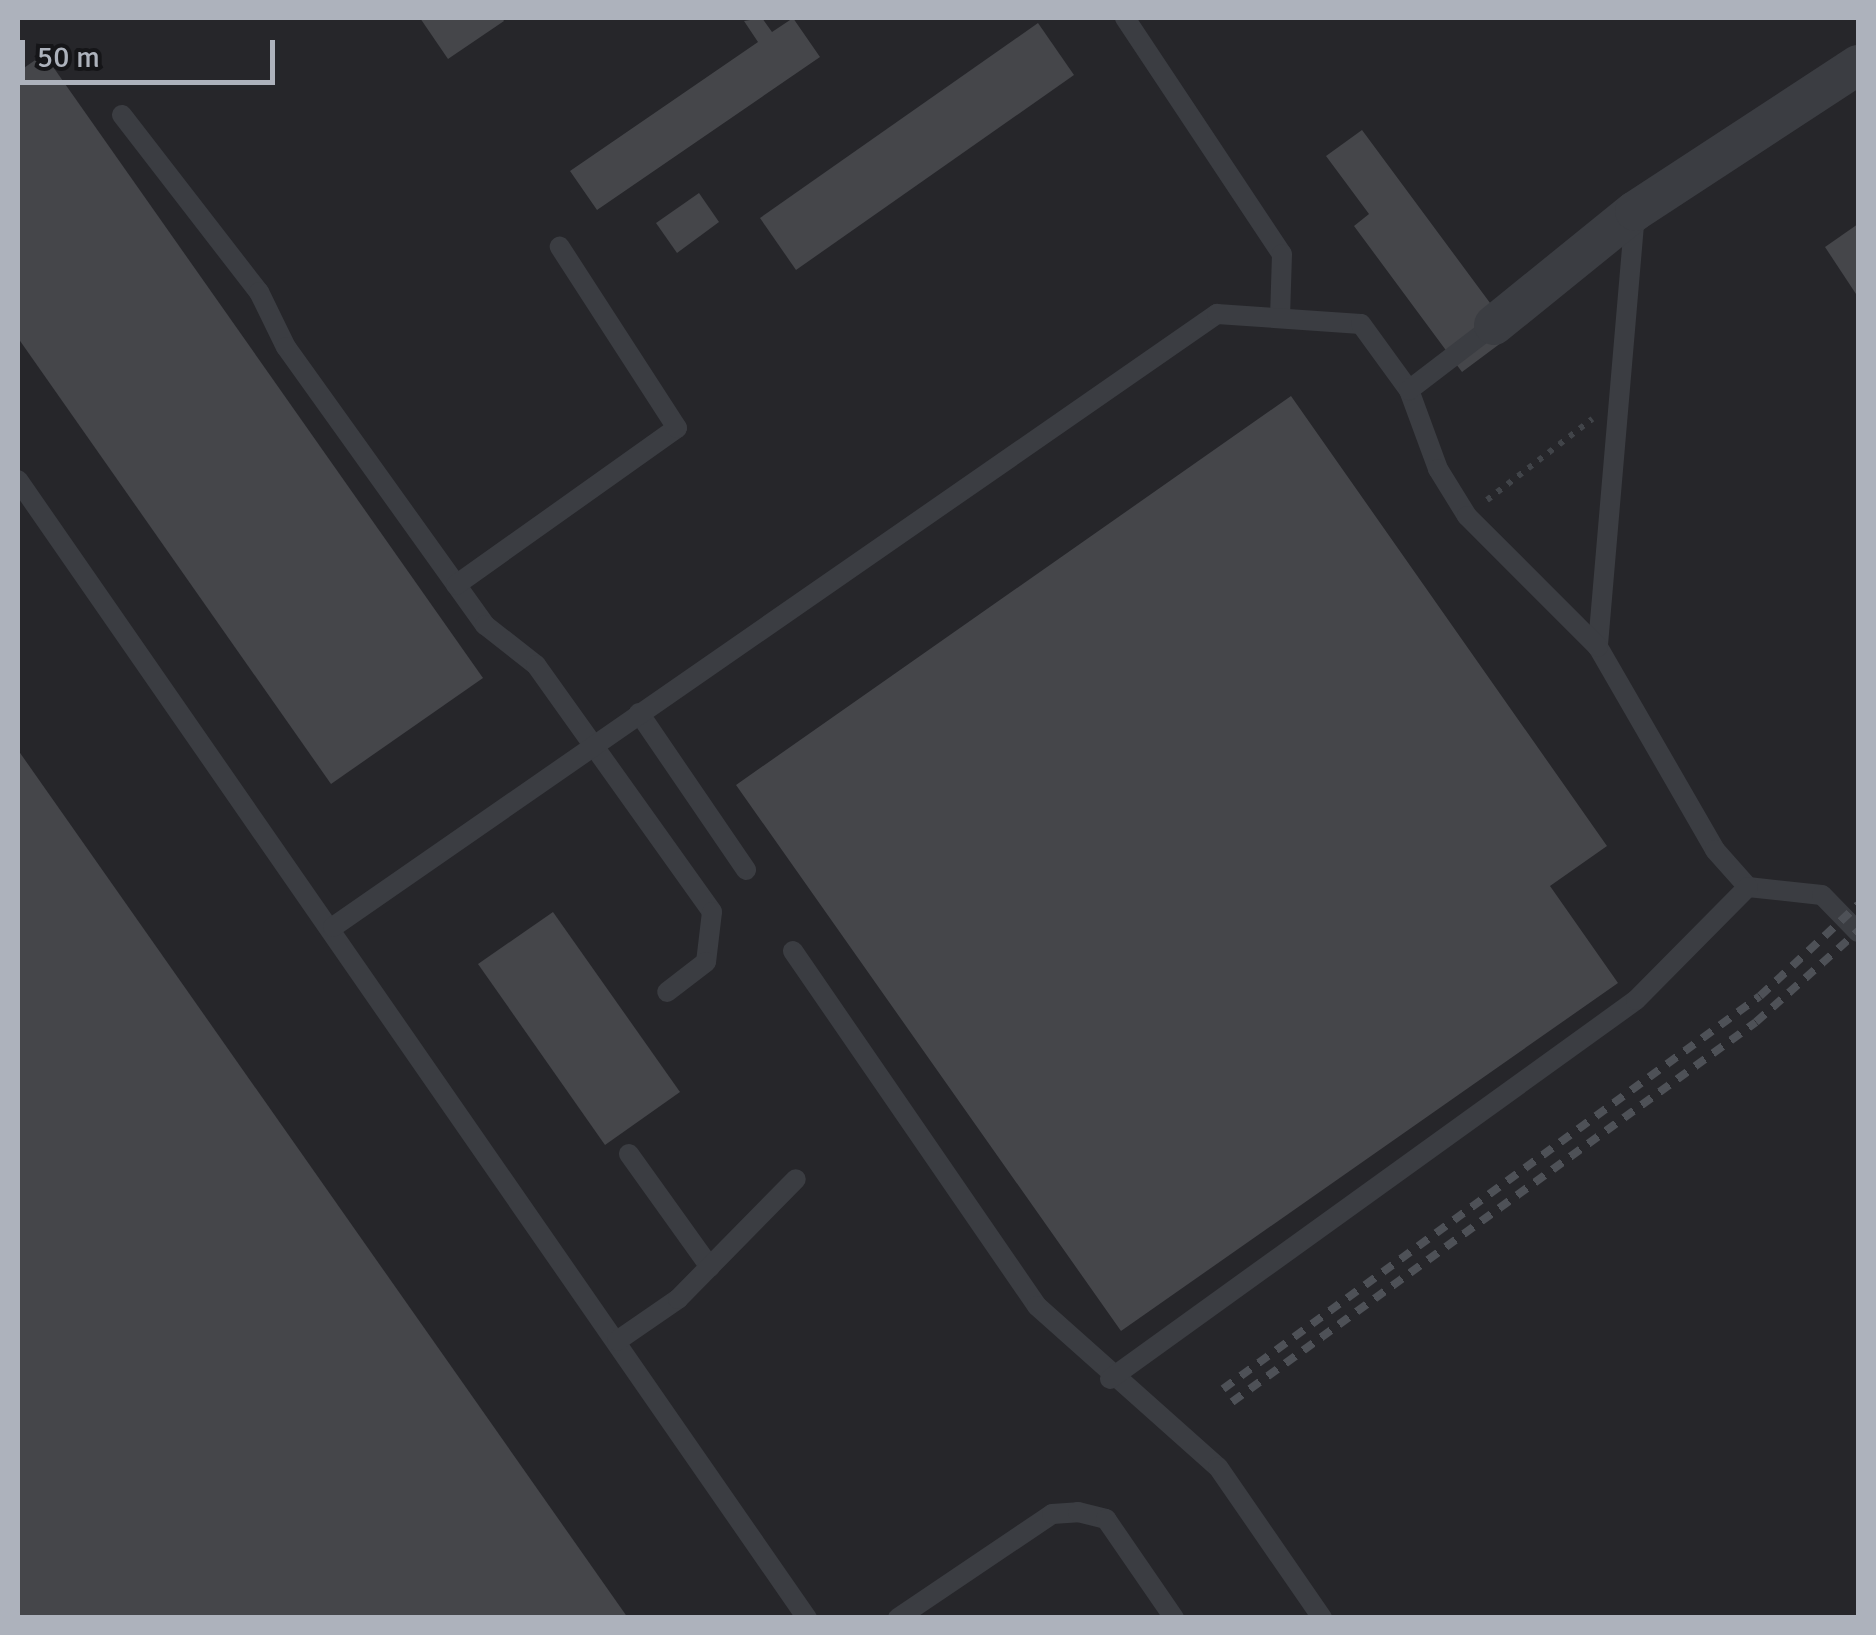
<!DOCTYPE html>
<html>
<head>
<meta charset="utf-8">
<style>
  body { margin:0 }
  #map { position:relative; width:1876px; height:1635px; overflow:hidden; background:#1b1a1d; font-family:Signika,sans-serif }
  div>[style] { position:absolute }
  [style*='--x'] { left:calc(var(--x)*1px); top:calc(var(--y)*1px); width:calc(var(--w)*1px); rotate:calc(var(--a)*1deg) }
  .built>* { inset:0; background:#26262a }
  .building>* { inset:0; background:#45464a }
  .path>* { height:6px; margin-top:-3px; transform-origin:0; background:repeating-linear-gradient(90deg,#414449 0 5px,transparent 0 13px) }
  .service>* { height:20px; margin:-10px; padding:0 10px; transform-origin:10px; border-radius:10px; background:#3b3d42 }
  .minor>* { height:40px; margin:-20px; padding:0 20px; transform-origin:20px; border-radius:20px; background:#3b3d42 }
  .rail>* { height:8px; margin-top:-4px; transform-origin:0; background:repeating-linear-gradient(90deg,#4e5157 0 12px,transparent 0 22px) }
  span { translate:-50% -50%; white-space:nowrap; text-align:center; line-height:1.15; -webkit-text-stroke:8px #151518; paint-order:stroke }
  .frame { position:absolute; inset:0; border:20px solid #adb2bc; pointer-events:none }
  .scale { position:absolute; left:20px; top:40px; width:255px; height:45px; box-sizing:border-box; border:5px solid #adb2bc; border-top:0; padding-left:12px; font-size:30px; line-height:35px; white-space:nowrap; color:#adb2bc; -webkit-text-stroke:8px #151518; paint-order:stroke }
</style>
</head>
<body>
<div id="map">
  <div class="built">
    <div style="clip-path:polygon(18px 18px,1858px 18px,1858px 1617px,18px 1617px)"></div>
  </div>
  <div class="building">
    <div style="clip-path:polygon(420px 18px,502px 18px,504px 21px,448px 59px)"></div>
    <div style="clip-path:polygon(762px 18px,772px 32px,793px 18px,820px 57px,597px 210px,570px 171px,758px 42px,744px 21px)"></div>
    <div style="clip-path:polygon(1038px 23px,1074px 75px,796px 270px,760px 218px)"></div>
    <div style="clip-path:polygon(44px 54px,483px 678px,331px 784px,18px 338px,18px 72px)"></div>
    <div style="clip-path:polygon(1362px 130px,1513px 334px,1462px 372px,1354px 226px,1369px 214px,1326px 156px)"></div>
    <div style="clip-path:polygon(699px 193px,719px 222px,677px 253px,656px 223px)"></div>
    <div style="clip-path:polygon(1858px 224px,1858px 297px,1825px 247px)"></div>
    <div style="clip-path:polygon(1291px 396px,1607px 846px,1550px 886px,1618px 983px,1121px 1331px,736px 785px)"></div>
    <div style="clip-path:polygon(18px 750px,628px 1618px,18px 1618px)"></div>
    <div style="clip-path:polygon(553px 912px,680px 1092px,605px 1145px,478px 964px)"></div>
  </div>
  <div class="path">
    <div style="--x:1487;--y:500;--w:133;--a:-37.6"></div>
  </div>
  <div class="service">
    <div style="--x:1125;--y:18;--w:283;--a:56.4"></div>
    <div style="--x:1282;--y:254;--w:63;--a:91.8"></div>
    <div style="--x:122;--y:115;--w:224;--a:52.3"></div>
    <div style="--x:259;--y:292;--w:61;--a:63.9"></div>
    <div style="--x:286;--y:347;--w:342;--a:54.4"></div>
    <div style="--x:485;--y:625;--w:65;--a:38.1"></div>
    <div style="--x:536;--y:665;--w:303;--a:54.5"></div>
    <div style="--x:712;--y:912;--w:50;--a:96.8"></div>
    <div style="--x:706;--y:962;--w:49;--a:142.4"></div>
    <div style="--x:1635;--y:213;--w:436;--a:94.9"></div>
    <div style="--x:1598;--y:647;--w:234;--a:60"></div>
    <div style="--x:1715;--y:850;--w:50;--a:48.3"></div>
    <div style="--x:1748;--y:887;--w:74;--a:6.2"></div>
    <div style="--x:1822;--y:895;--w:52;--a:45.8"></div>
    <div style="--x:1409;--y:390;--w:84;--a:69.8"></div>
    <div style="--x:1438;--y:469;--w:55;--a:58.3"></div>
    <div style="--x:1467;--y:516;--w:185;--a:45"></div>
    <div style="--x:18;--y:480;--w:1385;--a:55.27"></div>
    <div style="--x:456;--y:585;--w:271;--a:-35.4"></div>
    <div style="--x:677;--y:428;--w:216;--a:-122.9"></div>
    <div style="--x:639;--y:713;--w:190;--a:55.7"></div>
    <div style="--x:333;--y:927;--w:1076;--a:-34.74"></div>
    <div style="--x:1217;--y:314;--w:144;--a:4"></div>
    <div style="--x:1361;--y:324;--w:82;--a:54"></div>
    <div style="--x:1409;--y:390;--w:107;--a:-37.4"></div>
    <div style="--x:793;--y:951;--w:431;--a:55.5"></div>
    <div style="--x:1037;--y:1306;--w:242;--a:41.7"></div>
    <div style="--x:1218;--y:1467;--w:183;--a:55.4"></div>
    <div style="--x:629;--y:1154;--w:139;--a:54.4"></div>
    <div style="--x:617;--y:1341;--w:74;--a:-34.5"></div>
    <div style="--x:678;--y:1299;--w:168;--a:-45.5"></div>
    <div style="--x:1110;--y:1379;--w:648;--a:-35.77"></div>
    <div style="--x:1636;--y:1000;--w:159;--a:-45.3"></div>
    <div style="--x:898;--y:1618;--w:186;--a:-34"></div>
    <div style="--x:1052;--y:1514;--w:26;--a:-4"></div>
    <div style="--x:1078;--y:1512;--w:29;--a:14"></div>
    <div style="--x:1106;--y:1519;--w:120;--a:55.5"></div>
  </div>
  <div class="minor">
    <div style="--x:1494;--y:325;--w:181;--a:-39"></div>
    <div style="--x:1635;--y:211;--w:267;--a:-33.2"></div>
  </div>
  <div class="rail">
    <div style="--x:1223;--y:1389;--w:665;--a:-36.2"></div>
    <div style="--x:1760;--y:996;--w:134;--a:-42.9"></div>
    <div style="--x:1232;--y:1402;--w:647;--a:-35.95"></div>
    <div style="--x:1756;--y:1022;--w:137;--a:-41.7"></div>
  </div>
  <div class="frame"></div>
  <div class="scale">50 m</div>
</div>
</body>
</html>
